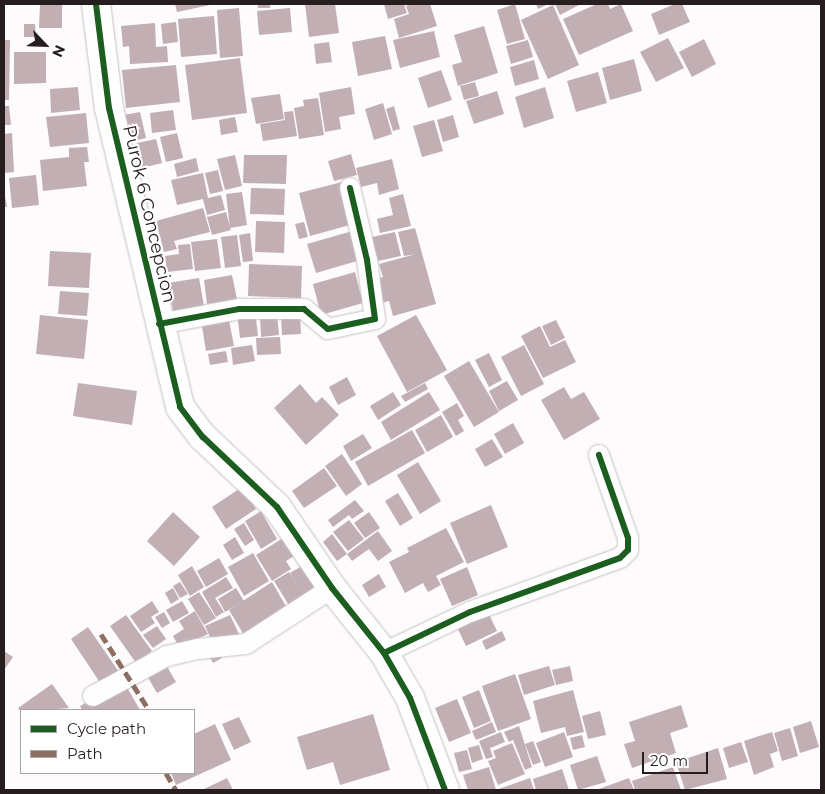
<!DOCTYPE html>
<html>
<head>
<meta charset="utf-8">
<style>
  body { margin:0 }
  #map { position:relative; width:825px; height:794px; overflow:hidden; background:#fefbfc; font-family:Montserrat,sans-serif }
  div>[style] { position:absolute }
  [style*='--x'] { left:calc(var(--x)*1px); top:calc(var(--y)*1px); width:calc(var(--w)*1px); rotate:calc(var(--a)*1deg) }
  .building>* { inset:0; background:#c1afb4 }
  .roads { filter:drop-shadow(0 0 1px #c7c1c3) drop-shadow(0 0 1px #c7c1c3) }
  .street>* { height:20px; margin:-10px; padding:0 10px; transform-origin:10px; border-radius:10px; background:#fffeff }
  .secondary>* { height:28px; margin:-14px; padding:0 14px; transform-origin:14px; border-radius:14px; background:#fffeff }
  .quiet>* { height:5px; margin-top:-2.5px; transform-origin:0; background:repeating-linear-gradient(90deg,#8d6e63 0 10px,transparent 0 15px) }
  .cycleway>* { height:6px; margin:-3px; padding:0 3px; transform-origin:3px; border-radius:3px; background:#1b5e20 }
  span { translate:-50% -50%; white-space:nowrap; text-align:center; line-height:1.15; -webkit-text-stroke:4px #fff; paint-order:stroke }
  .street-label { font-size:18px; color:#261d1f }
  .frame { position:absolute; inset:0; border:5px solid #261d1f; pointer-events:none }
  .legend { position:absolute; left:20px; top:709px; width:175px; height:65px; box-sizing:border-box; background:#fff; border:1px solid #a8a5a5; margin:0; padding:6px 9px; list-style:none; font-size:15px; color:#261d1f }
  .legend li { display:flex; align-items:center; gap:10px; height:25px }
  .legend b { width:25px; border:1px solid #a8a5a5 }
  .north { position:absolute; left:20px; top:20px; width:50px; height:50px; -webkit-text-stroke:4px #fff; paint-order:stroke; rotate:114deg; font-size:14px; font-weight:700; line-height:20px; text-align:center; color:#261d1f }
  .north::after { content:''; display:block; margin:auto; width:18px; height:22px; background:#261d1f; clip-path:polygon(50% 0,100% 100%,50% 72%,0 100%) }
  .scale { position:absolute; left:642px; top:752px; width:66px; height:22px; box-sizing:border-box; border:2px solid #261d1f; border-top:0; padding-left:6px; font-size:15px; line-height:18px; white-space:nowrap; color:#261d1f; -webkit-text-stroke:4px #fff; paint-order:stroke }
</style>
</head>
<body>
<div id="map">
  <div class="building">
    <div style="clip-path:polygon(40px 4px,62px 4px,62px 28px,39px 28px)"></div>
    <div style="clip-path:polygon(175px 4px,210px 4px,210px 5px,177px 12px)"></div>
    <div style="clip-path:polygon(258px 4px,270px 4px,270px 8px,258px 8px)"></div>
    <div style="clip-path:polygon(305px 4px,335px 4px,339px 33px,309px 37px)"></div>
    <div style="clip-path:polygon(384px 4px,404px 4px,407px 13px,388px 19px)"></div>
    <div style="clip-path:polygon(413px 4px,430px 4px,437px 26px,399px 38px,394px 19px,409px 14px,406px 6px)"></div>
    <div style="clip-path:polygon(515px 4px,525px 39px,507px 44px,497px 10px)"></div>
    <div style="clip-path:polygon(536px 4px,548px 4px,538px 9px)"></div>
    <div style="clip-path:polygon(555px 4px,579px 4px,579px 5px,560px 15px)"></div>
    <div style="clip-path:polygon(597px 4px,608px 4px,610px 9px,621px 4px,633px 31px,579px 55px,563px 19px)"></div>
    <div style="clip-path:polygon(675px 4px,682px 4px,690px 22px,659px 35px,651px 14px)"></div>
    <div style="clip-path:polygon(553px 5px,579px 65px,548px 79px,521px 20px)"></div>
    <div style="clip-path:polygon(239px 8px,243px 56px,220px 58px,217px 10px)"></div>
    <div style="clip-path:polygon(290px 8px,292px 32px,259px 35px,257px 11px)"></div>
    <div style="clip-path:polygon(214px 16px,217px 54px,181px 57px,178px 19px)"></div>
    <div style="clip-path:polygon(176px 22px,178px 42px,163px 44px,161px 24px)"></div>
    <div style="clip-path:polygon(155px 23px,156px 47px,167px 46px,168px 62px,130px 64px,129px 46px,123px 47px,121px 26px)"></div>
    <div style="clip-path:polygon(24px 24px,35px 24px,36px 37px,24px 37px)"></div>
    <div style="clip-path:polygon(484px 26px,498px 73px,458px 86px,452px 65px,462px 62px,454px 35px)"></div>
    <div style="clip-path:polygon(434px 31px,440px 57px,400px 68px,393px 40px)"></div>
    <div style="clip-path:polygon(385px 36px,392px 69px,358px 76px,352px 42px)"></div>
    <div style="clip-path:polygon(668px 38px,684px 68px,656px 82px,640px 52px)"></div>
    <div style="clip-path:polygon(704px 39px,716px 64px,692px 77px,679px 52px)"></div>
    <div style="clip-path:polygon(4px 40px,10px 40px,9px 100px,4px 100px)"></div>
    <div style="clip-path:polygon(528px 40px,533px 57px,511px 64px,506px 46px)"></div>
    <div style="clip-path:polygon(329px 42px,332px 62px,316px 64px,314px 44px)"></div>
    <div style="clip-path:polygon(14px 52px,46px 52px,46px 83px,14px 84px)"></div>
    <div style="clip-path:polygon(240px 58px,247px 113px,192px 120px,185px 65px)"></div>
    <div style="clip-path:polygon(634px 59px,642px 91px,610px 100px,602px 68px)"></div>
    <div style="clip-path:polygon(534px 60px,539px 79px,515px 86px,510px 67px)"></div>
    <div style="clip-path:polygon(176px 65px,180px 102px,126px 108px,122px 70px)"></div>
    <div style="clip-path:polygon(441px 70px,452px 100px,428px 108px,418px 78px)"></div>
    <div style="clip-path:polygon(598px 72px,607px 103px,576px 112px,567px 81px)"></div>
    <div style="clip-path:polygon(475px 82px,479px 96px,464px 100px,460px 86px)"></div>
    <div style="clip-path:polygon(78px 87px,80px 110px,51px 113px,50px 89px)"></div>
    <div style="clip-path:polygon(351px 87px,355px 114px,339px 117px,341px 129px,325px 132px,319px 93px)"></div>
    <div style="clip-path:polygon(545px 87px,554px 118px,524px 128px,515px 97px)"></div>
    <div style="clip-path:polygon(497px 91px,504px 114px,474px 124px,466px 101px)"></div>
    <div style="clip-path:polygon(280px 94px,284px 119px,256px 124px,251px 98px)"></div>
    <div style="clip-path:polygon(318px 98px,324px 135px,299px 139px,294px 108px,304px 106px,303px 100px)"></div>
    <div style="clip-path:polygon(383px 103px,392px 134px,374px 140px,365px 109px)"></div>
    <div style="clip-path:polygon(4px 106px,9px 106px,11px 125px,4px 125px)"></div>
    <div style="clip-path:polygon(394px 106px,400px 129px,393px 131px,386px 109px)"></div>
    <div style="clip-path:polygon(173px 110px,176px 130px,152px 133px,150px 113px)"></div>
    <div style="clip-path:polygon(293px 111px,297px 136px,263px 141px,260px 124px,285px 120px,284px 112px)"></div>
    <div style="clip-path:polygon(140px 112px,146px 138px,130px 142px,124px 115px)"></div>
    <div style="clip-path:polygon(86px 113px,89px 143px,50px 147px,46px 117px)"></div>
    <div style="clip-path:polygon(453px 115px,459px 137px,443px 142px,437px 120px)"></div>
    <div style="clip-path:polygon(235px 117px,238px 132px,221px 135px,219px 120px)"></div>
    <div style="clip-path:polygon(434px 120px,443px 151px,422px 157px,413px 126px)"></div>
    <div style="clip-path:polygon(12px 133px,14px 172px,4px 173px,4px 134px)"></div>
    <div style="clip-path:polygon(177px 133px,183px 158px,166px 162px,160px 137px)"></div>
    <div style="clip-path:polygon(156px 139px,162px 163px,142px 168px,137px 143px)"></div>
    <div style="clip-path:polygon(87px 147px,89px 162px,84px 162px,87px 186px,43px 191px,40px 160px,69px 157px,69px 148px)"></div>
    <div style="clip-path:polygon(351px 154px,357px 175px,334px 181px,328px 161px)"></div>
    <div style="clip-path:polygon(235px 155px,242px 186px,225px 190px,217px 159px)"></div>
    <div style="clip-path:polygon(244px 155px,287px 155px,286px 184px,243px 183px)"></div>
    <div style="clip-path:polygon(196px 158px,199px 171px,177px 177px,174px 164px)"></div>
    <div style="clip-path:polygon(392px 159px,399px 189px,379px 195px,377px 183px,361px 187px,356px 168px)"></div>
    <div style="clip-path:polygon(218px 170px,223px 191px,210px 194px,205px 173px)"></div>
    <div style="clip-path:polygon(203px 173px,208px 198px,221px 195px,225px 210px,207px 215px,203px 199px,177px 205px,171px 180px)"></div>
    <div style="clip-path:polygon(36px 175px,39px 205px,12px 208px,9px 178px)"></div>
    <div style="clip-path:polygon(346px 181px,357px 223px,310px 236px,299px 193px)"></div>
    <div style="clip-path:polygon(251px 188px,285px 189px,284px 215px,250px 214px)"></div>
    <div style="clip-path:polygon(4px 191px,7px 207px,4px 207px)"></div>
    <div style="clip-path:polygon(242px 192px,247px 225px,230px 228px,226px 194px)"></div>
    <div style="clip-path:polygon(403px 194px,411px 226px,380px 233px,377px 219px,393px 215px,389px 198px)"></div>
    <div style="clip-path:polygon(203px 208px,210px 232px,174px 241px,177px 249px,164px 252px,156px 221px)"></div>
    <div style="clip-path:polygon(226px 212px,231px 230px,212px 235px,207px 217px)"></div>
    <div style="clip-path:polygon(256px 221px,285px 222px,284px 253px,255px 252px)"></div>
    <div style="clip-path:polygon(304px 222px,308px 237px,299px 239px,295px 224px)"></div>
    <div style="clip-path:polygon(415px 228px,436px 304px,393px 316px,389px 301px,381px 303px,375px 280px,383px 277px,379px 264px,416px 254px,404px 256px,398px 232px)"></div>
    <div style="clip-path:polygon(356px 230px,364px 259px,316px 273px,307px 244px)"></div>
    <div style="clip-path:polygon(395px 232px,401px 256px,373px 262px,367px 238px)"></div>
    <div style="clip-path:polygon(250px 233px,253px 261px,243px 262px,239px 235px)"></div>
    <div style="clip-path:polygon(237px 235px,241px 266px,225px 268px,221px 237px)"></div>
    <div style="clip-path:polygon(217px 239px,221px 268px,195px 271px,191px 242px)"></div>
    <div style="clip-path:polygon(190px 244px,193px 269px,167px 272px,165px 256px,179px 254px,178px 245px)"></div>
    <div style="clip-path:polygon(50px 251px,91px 253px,89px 288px,48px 286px)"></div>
    <div style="clip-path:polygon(249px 264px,302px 266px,301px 298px,248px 296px)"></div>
    <div style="clip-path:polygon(355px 272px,363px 303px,321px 315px,313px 284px)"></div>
    <div style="clip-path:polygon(232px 275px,237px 299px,207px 304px,204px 280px)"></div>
    <div style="clip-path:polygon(199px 278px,204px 306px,173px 311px,168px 283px)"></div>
    <div style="clip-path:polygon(60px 291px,89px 293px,87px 316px,58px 314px)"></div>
    <div style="clip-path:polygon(255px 310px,258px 336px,240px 338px,237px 312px)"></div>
    <div style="clip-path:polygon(277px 314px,279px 335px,261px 337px,260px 315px)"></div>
    <div style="clip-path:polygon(300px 314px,301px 334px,282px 335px,281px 315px)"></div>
    <div style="clip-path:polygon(40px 315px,88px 320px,84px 359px,36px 354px)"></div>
    <div style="clip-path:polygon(228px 315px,234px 346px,206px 351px,201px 320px)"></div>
    <div style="clip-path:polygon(416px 315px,447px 370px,407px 392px,377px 336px)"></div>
    <div style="clip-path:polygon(556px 320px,565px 338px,551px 345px,542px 326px)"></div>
    <div style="clip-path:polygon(540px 326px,550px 347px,565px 340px,576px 362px,543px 378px,521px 336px)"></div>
    <div style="clip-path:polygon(280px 337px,281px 354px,257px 355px,256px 338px)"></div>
    <div style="clip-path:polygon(252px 345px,255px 361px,233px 365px,231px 348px)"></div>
    <div style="clip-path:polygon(524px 345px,544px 384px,521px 396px,501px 357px)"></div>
    <div style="clip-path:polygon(226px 351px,228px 362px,210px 365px,208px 354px)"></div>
    <div style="clip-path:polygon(489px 353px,502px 380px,489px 387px,475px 360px)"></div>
    <div style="clip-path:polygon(469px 361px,499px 412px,474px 427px,444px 376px)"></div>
    <div style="clip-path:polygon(347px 377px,356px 395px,338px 405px,329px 387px)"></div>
    <div style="clip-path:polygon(507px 381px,518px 400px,499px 411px,489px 391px)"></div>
    <div style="clip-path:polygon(78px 383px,137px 391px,132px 425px,73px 416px)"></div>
    <div style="clip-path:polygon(425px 383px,428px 389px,405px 402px,401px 396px)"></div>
    <div style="clip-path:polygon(300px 384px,316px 403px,322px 397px,339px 415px,306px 445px,274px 408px)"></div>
    <div style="clip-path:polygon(564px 387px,571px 399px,584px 392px,600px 419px,564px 440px,541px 400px)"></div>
    <div style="clip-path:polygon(393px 392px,401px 405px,378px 420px,370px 406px)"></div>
    <div style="clip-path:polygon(429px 392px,440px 410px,391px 440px,381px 422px)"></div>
    <div style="clip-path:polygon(457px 403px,464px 416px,458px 420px,464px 431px,456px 436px,442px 412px)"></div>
    <div style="clip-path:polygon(441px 415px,453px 437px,427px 452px,415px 430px)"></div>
    <div style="clip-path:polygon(513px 423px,524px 443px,505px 454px,494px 434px)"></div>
    <div style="clip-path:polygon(412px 430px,425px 453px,368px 486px,355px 462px)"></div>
    <div style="clip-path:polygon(363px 434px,372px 448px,351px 461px,343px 446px)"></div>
    <div style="clip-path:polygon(492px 439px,503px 457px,485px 467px,475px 449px)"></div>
    <div style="clip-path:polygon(342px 454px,362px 484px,346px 496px,325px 466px)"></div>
    <div style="clip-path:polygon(418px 462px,441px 501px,420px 514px,397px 475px)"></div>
    <div style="clip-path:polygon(324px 468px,337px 486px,304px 508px,292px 491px)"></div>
    <div style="clip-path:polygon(242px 487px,256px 509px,226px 529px,212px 507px)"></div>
    <div style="clip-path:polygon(398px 493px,413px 518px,400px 526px,385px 501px)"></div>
    <div style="clip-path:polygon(355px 500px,364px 511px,352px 519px,349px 515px,333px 527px,328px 520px)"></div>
    <div style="clip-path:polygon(491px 505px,508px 547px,467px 564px,450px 523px)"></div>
    <div style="clip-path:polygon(261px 511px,277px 539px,261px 549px,245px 521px)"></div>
    <div style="clip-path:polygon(173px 512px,200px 537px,174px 566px,147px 541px)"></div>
    <div style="clip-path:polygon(369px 512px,380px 528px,365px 538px,354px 523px)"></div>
    <div style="clip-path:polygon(349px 520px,364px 539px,348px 551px,333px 532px)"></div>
    <div style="clip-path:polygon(244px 523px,254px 540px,245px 546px,234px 529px)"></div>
    <div style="clip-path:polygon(446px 528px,464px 562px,436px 576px,441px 585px,428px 592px,423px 583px,405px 593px,389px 562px,409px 552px,407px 548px)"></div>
    <div style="clip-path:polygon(378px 531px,392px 551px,378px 561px,369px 549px,352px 561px,347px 554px)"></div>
    <div style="clip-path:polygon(332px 534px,347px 554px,337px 561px,323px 542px)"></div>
    <div style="clip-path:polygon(235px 537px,244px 553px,232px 560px,223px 545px)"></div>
    <div style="clip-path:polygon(283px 538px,294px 556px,286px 561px,291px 569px,272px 581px,256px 555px)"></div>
    <div style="clip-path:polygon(253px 553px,269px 581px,244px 596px,228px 567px)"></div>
    <div style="clip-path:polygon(219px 558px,228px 574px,206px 587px,197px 571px)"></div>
    <div style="clip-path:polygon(307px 563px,321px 587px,290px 607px,274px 581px,289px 572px,300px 590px,290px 573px)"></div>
    <div style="clip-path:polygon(192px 566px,204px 587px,190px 596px,178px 575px)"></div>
    <div style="clip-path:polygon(467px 567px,478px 595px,452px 606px,440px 579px)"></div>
    <div style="clip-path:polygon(379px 574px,386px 587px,369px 597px,362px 585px)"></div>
    <div style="clip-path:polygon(226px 577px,233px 588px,215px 598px,224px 612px,216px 617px,202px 592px)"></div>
    <div style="clip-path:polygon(180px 582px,188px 594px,180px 598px,173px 586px)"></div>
    <div style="clip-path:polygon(272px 582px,287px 608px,244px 635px,229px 610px)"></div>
    <div style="clip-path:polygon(173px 588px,179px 599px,171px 604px,165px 593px)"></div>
    <div style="clip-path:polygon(236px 588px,244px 601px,225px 612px,218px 599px)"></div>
    <div style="clip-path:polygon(199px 592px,216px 618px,204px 625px,188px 599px)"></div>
    <div style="clip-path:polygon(152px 601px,159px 612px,151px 617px,155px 623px,141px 632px,130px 616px)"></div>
    <div style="clip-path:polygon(182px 601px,189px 613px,173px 622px,166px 610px)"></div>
    <div style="clip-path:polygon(486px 608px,497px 631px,466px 646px,455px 623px)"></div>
    <div style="clip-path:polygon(195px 611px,208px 634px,179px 647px,173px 636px,184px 629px,179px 621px)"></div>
    <div style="clip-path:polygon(164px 612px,170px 623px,162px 628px,155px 617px)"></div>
    <div style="clip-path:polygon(126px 615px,152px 651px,136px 663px,110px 626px)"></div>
    <div style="clip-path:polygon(230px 615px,240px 636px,215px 648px,205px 626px)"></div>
    <div style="clip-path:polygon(157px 626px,166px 639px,153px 648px,143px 635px)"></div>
    <div style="clip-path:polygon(88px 627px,121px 675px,103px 687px,71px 639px)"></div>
    <div style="clip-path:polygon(502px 631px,506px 640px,486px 650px,482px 641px)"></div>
    <div style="clip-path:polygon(217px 649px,222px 658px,213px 663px,208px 654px)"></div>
    <div style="clip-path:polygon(4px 651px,13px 657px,4px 670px)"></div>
    <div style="clip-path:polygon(165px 663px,176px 682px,157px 693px,146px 674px)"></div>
    <div style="clip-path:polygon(549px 666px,555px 685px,524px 695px,518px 675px)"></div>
    <div style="clip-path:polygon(570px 666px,573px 681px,556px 685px,552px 670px)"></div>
    <div style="clip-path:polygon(515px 674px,531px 719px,498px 731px,482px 686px)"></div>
    <div style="clip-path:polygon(124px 682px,140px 710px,82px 710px,80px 706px)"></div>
    <div style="clip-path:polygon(52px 684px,69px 708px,21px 712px,18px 708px)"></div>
    <div style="clip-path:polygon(479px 690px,491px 721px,474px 728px,462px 697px)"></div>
    <div style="clip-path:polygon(573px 690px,584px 732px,567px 736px,565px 727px,541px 733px,533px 701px)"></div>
    <div style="clip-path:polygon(457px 699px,471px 733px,449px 742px,435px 708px)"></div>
    <div style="clip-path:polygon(681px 705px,688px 727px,670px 733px,676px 753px,632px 768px,624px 744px,635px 741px,629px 722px)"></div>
    <div style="clip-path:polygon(600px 711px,606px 735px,588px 739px,582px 716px)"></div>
    <div style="clip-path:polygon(373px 714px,390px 770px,340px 785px,333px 762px,307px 770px,297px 737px)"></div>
    <div style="clip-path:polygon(239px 717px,251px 742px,234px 750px,222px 724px)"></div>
    <div style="clip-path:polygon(811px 721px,819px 747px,800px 753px,793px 727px)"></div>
    <div style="clip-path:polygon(492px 722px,496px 732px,476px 740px,472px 731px)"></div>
    <div style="clip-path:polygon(215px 724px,231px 760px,176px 785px,171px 773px,194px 773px,194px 734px)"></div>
    <div style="clip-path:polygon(519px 726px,532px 767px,525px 770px,513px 740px,509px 742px,504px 732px)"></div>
    <div style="clip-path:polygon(790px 728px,798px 756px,782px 761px,774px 733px)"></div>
    <div style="clip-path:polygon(501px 732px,505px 742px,490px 748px,493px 757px,486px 759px,479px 741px)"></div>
    <div style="clip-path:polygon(564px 732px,573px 757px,545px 767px,536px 743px)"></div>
    <div style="clip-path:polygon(772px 732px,778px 751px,770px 754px,774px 767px,754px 775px,744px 741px)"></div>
    <div style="clip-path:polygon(582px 735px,585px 747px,573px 750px,570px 738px)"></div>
    <div style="clip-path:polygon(533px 741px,541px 762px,533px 765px,525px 744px)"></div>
    <div style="clip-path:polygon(741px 742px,748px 762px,729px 768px,723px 748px)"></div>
    <div style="clip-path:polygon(512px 743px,525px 774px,498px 785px,488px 761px,496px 758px,493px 751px)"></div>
    <div style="clip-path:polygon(479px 745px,483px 759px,472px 763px,468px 748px)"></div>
    <div style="clip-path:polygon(718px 748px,727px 779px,685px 790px,676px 762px)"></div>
    <div style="clip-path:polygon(467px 750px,472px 769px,459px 772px,454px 753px)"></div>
    <div style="clip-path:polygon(597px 756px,606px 782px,578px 790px,570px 765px)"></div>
    <div style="clip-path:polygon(489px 767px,496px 790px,530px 778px,534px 790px,468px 790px,463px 775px)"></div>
    <div style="clip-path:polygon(673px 767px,681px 790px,635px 790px,632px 781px)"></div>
    <div style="clip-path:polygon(562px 769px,569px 790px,536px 790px,533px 779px)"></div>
    <div style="clip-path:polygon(227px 778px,233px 790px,202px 790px)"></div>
    <div style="clip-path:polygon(629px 778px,634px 790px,596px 790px)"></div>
  </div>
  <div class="roads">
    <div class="street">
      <div style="--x:159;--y:324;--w:81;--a:-10.6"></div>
      <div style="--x:239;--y:309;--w:65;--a:0"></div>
      <div style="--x:304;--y:309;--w:31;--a:40"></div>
      <div style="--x:328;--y:329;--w:48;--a:-12"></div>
      <div style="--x:375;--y:319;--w:60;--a:-97.7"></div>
      <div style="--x:367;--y:260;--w:74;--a:-103.3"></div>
      <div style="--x:384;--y:653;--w:95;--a:-25.5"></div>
      <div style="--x:470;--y:612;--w:159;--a:-19.8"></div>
      <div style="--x:620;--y:558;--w:11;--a:-45"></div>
      <div style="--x:628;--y:550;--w:12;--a:-90"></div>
      <div style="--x:628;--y:538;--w:88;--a:-109.3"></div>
      <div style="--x:93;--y:696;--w:84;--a:-28.4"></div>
      <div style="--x:167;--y:656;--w:32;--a:-13"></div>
      <div style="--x:198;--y:649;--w:48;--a:-5.9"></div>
      <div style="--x:246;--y:644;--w:103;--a:-33.1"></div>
    </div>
    <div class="secondary">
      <div style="--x:96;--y:4;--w:105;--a:82.9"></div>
      <div style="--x:109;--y:108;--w:307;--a:76.6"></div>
      <div style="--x:180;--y:407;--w:38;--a:53"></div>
      <div style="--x:203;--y:437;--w:102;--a:43.4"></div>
      <div style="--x:277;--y:507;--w:98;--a:55.8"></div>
      <div style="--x:332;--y:588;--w:83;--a:51.3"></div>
      <div style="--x:384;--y:653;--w:52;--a:60"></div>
      <div style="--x:410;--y:698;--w:98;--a:69.2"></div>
    </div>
  </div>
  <div class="quiet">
    <div style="--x:101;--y:634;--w:90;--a:57.7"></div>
    <div style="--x:166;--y:773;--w:20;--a:60"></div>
  </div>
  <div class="cycleway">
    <div style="--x:96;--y:4;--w:105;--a:82.9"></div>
    <div style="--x:109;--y:108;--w:307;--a:76.6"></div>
    <div style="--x:180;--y:407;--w:38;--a:53"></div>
    <div style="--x:203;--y:437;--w:102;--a:43.4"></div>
    <div style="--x:277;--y:507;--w:98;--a:55.8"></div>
    <div style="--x:332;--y:588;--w:83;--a:51.3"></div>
    <div style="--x:384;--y:653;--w:52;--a:60"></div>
    <div style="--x:410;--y:698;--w:98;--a:69.2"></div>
    <div style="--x:159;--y:324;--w:81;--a:-10.6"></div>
    <div style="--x:239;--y:309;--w:65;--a:0"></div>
    <div style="--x:304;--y:309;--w:31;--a:40"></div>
    <div style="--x:328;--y:329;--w:48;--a:-12"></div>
    <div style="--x:375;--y:319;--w:60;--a:-97.7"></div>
    <div style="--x:367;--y:260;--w:74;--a:-103.3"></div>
    <div style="--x:384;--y:653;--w:95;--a:-25.5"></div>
    <div style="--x:470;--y:612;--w:159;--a:-19.8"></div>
    <div style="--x:620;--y:558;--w:11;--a:-45"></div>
    <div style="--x:628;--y:550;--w:12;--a:-90"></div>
    <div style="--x:628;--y:538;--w:88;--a:-109.3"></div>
  </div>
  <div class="street-label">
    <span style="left:149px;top:214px;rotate:77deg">Purok 6 Concepcion</span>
  </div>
  <div class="frame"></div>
  <ul class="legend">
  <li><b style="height:6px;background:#1b5e20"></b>Cycle path</li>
  <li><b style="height:6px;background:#8d6e63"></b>Path</li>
  </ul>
  <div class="north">N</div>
  <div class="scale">20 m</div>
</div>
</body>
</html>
